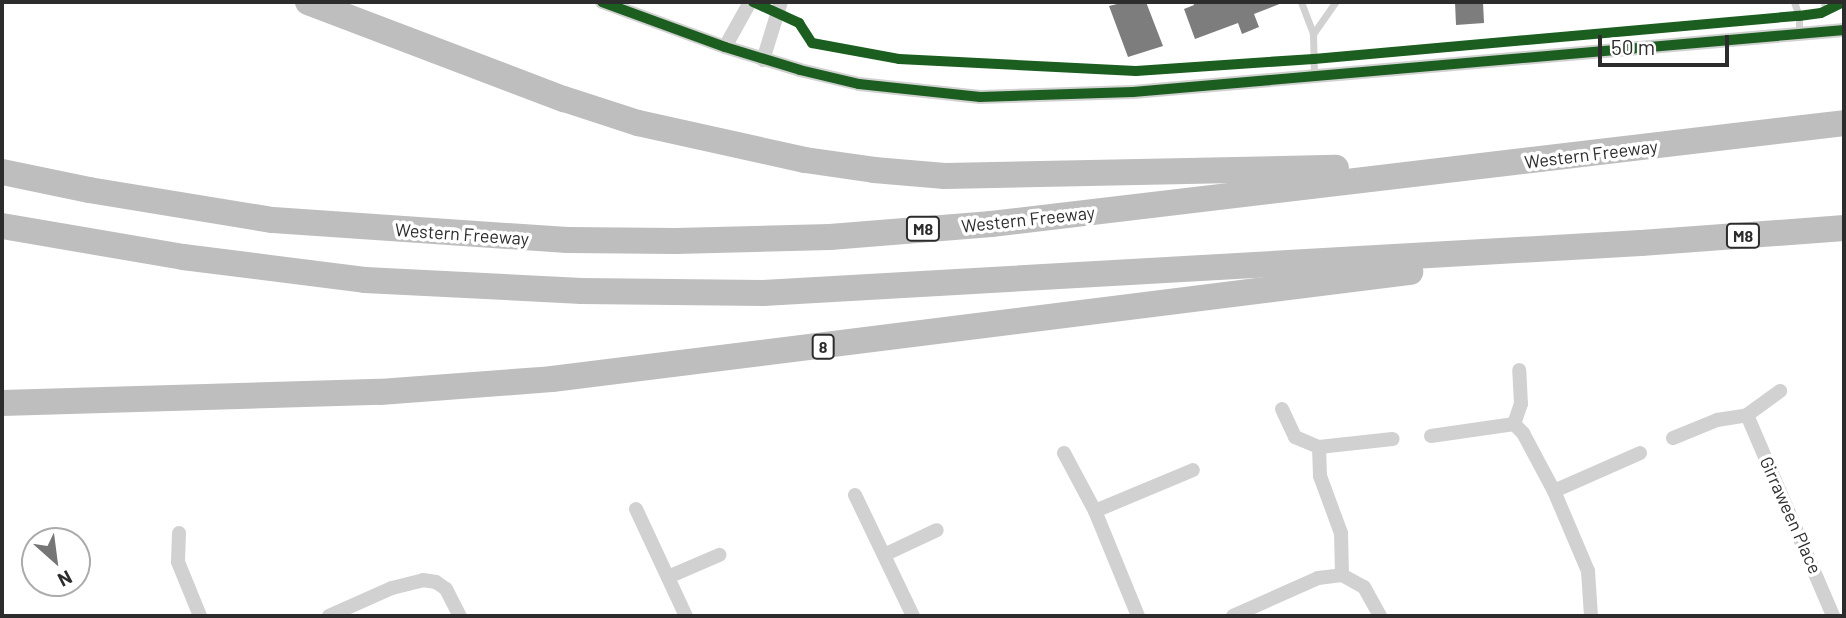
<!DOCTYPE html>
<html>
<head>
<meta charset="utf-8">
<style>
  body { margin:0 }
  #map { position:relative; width:1846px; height:618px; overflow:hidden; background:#fff; font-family:Barlow,sans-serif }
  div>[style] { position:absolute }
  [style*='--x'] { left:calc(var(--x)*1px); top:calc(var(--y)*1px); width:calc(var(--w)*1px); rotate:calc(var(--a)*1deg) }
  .building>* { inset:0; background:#7d7d7d }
  .path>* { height:3.5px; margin-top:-1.75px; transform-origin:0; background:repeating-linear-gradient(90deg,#d1d1d1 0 3.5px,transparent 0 7px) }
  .service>* { height:7px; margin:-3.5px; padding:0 3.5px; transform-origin:3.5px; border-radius:3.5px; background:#d1d1d1 }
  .minor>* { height:14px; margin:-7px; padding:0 7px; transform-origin:7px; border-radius:7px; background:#d1d1d1 }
  .motorway>* { height:26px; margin:-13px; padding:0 13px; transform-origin:13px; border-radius:13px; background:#bebebe }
  .cycleway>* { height:10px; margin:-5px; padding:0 5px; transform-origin:5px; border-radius:5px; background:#1b5e20 }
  span { translate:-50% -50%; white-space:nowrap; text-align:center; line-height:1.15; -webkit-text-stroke:7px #fff; paint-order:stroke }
  .shield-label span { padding:2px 5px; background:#fff; border:2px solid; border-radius:5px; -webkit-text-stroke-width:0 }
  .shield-label { font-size:16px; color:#2c2c2c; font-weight:700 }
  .street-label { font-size:18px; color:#2c2c2c }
  .frame { position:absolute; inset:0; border:4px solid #2c2c2c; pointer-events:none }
  .north { position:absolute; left:21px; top:527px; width:70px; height:70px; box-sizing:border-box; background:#fff; border:2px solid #ababab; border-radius:50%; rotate:152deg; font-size:19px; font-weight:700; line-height:28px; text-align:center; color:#2c2c2c }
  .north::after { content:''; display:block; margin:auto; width:24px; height:32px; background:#767676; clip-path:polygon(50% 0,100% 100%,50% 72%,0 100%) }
  .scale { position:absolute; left:1598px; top:35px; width:131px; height:32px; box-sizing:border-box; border:4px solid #2c2c2c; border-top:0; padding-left:9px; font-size:21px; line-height:24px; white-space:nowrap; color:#2c2c2c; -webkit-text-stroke:5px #fff; paint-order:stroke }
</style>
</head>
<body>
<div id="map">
  <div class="building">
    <div style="clip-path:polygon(1116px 2px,1146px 2px,1163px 46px,1128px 57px,1109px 6px,1117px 4px)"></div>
    <div style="clip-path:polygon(1193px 2px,1282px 2px,1282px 3px,1254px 14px,1259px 27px,1242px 34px,1238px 23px,1195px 39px,1184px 9px,1194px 5px)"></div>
    <div style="clip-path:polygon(1455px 2px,1483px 2px,1484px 23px,1456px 25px)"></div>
  </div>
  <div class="path">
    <div style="--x:1821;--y:13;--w:11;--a:-75"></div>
  </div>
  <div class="service">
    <div style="--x:1301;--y:2;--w:34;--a:69"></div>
    <div style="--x:1313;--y:34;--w:42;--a:88.6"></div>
    <div style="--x:1794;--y:2;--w:15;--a:70"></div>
    <div style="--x:1799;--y:16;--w:18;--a:90"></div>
    <div style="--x:1313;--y:34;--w:39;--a:-55"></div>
  </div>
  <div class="minor">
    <div style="--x:602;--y:2;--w:131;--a:20.1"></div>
    <div style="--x:725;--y:47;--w:78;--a:17"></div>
    <div style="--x:800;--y:70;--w:61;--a:13.3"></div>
    <div style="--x:859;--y:84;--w:122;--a:6.1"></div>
    <div style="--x:980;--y:97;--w:153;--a:-1.9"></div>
    <div style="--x:1133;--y:92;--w:714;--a:-4.98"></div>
    <div style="--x:725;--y:47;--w:51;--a:-60.9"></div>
    <div style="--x:763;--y:60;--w:61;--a:-72.8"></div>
    <div style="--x:1282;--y:409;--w:31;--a:65"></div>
    <div style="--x:1295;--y:437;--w:26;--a:23"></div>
    <div style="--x:1319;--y:447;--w:29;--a:88"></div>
    <div style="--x:1320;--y:476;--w:61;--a:69.8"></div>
    <div style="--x:1341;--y:533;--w:42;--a:88.6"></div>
    <div style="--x:1747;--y:415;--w:41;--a:-36"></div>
    <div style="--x:1514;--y:424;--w:21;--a:-71"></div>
    <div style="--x:1521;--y:404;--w:34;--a:-93"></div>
    <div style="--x:1431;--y:436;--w:84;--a:-8.2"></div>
    <div style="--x:1514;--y:424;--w:13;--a:45"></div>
    <div style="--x:1523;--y:433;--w:66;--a:61.9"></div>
    <div style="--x:1554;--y:491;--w:87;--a:67"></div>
    <div style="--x:1588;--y:571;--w:45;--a:86.2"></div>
    <div style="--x:1673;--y:438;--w:48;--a:-22.2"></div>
    <div style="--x:1717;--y:420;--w:30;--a:-9"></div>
    <div style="--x:1747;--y:415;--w:219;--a:66.8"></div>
    <div style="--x:1319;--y:447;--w:74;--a:-6.2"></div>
    <div style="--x:1064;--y:453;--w:66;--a:61.9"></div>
    <div style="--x:1095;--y:511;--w:113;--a:67.7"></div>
    <div style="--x:1554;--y:491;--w:94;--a:-23.8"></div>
    <div style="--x:855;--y:495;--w:134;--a:64.4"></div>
    <div style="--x:636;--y:509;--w:118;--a:65"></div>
    <div style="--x:1095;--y:511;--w:106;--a:-22.7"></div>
    <div style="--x:179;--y:533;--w:29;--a:92"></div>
    <div style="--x:178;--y:562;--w:58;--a:67.8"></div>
    <div style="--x:886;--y:554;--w:56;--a:-25.2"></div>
    <div style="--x:668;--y:577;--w:56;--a:-23.3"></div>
    <div style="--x:329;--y:616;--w:69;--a:-24"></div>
    <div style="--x:392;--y:588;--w:32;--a:-14"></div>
    <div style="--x:423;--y:580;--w:13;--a:9"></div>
    <div style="--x:436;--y:582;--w:12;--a:35"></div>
    <div style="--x:446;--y:589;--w:30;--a:63"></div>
    <div style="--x:1233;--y:616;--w:93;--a:-24.1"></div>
    <div style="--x:1318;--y:578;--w:24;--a:-7"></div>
    <div style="--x:1342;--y:575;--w:25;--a:29"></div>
    <div style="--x:1364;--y:587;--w:33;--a:61"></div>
  </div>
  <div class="motorway">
    <div style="--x:308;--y:2;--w:274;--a:20.8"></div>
    <div style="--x:564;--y:99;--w:78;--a:18"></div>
    <div style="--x:638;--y:123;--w:171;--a:12.5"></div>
    <div style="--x:805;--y:160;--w:70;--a:8.2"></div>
    <div style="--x:874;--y:170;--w:71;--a:4.8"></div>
    <div style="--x:945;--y:176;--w:391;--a:-1.2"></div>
    <div style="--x:2;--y:172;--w:89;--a:11.7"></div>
    <div style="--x:89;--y:190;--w:186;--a:9.3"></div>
    <div style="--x:273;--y:220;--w:295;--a:3.9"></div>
    <div style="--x:567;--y:240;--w:109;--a:0.5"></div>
    <div style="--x:676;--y:241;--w:154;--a:-1.5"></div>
    <div style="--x:830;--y:237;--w:162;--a:-4.6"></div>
    <div style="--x:991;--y:224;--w:859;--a:-6.75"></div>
    <div style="--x:2;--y:226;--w:184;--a:9.7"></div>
    <div style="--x:183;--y:257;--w:183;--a:7.2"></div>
    <div style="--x:365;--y:280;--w:217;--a:2.9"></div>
    <div style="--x:582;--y:291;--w:181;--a:0.6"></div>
    <div style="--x:763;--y:293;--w:879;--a:-3.26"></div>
    <div style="--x:1641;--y:243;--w:204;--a:-4.2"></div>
    <div style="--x:2;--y:403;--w:378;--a:-1.7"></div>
    <div style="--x:380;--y:392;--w:172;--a:-4.3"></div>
    <div style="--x:552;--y:379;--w:865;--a:-7.11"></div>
  </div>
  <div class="cycleway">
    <div style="--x:602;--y:2;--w:131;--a:20.1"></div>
    <div style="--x:725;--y:47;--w:78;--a:17"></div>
    <div style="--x:800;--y:70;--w:61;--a:13.3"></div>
    <div style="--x:859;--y:84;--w:122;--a:6.1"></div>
    <div style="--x:980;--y:97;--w:153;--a:-1.9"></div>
    <div style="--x:1133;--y:92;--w:714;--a:-4.98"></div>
    <div style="--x:753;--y:2;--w:51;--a:24.5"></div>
    <div style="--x:799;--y:23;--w:24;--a:57"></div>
    <div style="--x:812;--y:43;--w:88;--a:10.4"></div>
    <div style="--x:899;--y:59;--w:237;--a:2.9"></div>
    <div style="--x:1136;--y:71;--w:178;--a:-3.9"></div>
    <div style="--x:1314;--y:59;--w:487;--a:-5.1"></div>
    <div style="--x:1799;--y:16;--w:22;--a:-8"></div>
    <div style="--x:1821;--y:13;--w:25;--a:-26"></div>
  </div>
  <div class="shield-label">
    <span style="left:923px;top:229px">M8</span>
    <span style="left:1743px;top:236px">M8</span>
    <span style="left:823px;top:347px">8</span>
  </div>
  <div class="street-label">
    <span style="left:1591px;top:154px;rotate:-7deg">Western Freeway</span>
    <span style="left:1028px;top:219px;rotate:-6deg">Western Freeway</span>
    <span style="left:462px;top:234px;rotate:4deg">Western Freeway</span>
    <span style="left:1791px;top:515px;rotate:66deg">Girraween Place</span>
  </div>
  <div class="frame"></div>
  <div class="north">N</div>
  <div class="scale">50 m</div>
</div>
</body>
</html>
